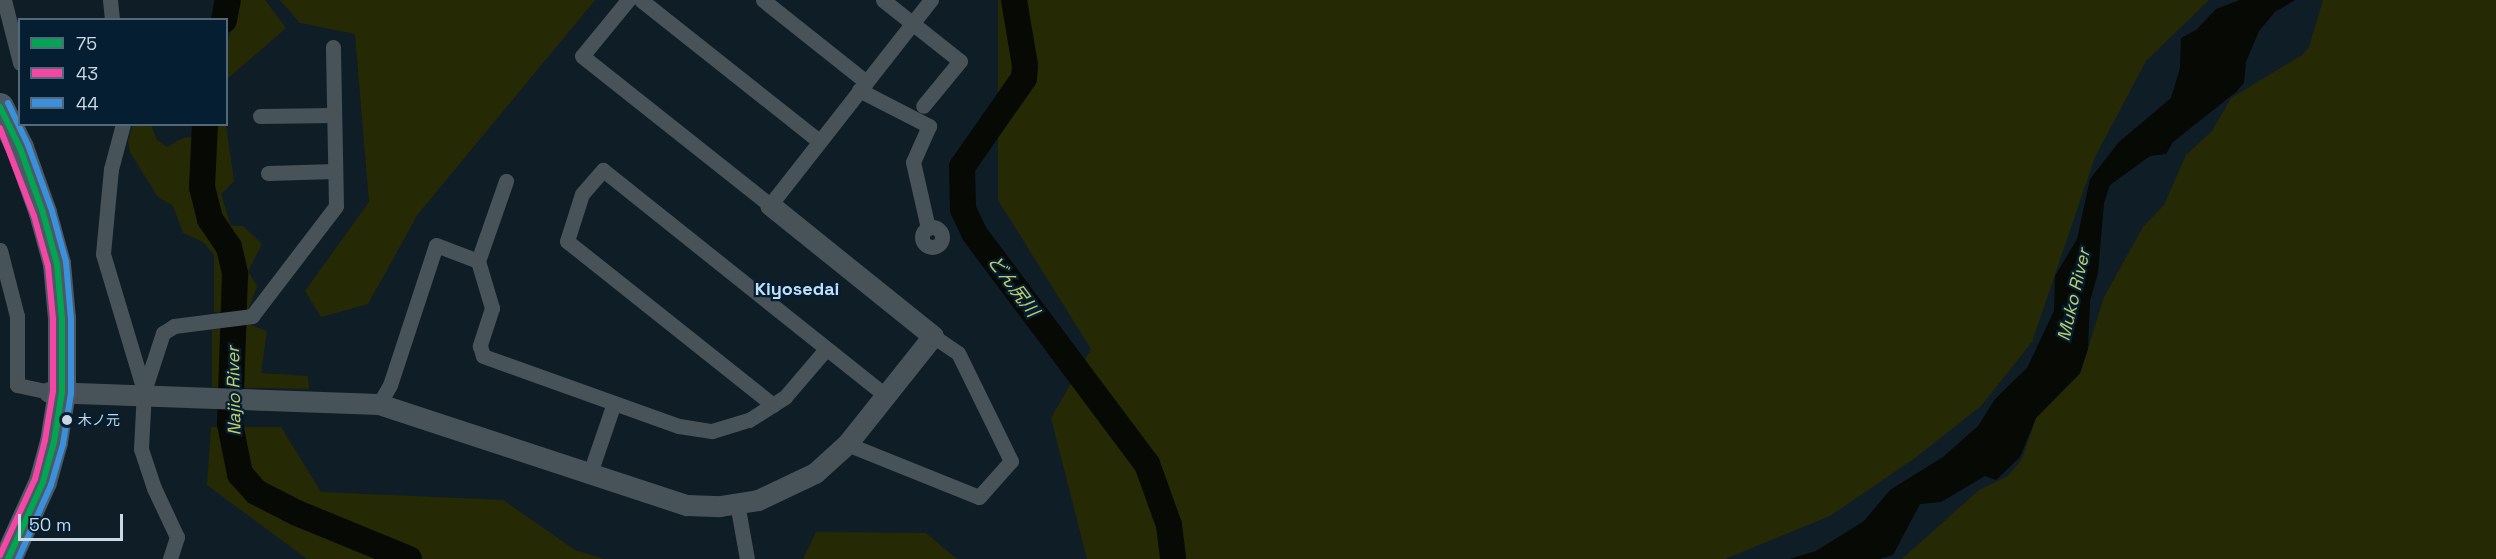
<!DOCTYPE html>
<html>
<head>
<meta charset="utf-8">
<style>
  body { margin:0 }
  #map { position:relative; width:2496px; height:559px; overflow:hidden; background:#0f1d27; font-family:"Space Grotesk","Noto Sans JP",sans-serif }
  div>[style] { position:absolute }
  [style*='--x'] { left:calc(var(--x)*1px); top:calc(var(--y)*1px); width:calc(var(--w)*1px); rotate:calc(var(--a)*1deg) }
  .green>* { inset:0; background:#252a05 }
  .water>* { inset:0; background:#060904 }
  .river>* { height:26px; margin:-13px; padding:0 13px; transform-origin:13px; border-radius:13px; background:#060904 }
  .street>* { height:15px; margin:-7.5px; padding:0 7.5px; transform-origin:7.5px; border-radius:7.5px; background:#485259 }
  .street>.ring { margin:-7.5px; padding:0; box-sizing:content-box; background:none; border:15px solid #485259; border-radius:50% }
  .secondary>* { height:21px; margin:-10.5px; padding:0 10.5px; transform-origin:10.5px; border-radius:10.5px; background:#485259 }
  .highway>* { height:28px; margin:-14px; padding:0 14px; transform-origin:14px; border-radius:14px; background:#4b5964 }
  .bus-1>* { height:6px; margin:-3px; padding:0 3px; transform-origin:3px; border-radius:3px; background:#00a651 }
  .bus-2>* { height:6px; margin:-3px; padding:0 3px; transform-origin:3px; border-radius:3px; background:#f346a5 }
  .bus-3>* { height:6px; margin:-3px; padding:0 3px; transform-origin:3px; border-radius:3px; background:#3a90db }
  .dots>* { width:16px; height:16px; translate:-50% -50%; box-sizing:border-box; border:3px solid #051e31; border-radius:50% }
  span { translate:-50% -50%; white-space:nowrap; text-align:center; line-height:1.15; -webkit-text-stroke:4.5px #051e31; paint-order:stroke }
  .bus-label { font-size:14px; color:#c9d8e5 }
  .left { translate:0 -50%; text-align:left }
  .water-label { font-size:18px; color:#c0cd6b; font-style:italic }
  .neighbourhood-label { font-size:18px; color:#c1dff9; font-weight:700 }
  .legend { position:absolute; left:18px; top:18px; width:210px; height:108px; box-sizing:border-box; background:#051e31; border:2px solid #536879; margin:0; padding:8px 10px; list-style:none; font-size:18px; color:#c9d8e5 }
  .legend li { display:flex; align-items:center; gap:12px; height:30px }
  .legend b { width:30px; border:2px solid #536879 }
  .scale { position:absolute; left:18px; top:514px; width:105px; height:27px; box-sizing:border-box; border:3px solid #c9d8e5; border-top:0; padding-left:8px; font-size:18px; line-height:21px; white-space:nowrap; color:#c9d8e5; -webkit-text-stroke:4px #051e31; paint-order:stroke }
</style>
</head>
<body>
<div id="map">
  <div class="green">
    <div style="clip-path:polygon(239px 0,265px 0,286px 28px,227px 79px,227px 84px,227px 45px)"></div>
    <div style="clip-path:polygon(280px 0,595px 0,418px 214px,368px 304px,321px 317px,305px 291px,369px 202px,355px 34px,300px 23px)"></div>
    <div style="clip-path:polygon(998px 0,2209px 0,2146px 61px,2095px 157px,2032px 342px,1981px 406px,1915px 458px,1830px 516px,1725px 559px,1087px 559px,1051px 418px,1091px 349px,998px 200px)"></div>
    <div style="clip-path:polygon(2323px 0,2496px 0,2496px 559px,1902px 559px,1979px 490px,2008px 476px,2022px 459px,2036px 418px,2080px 374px,2104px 297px,2143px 227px,2164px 205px,2186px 155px,2212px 131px,2231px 98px,2302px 55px,2309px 47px)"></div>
    <div style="clip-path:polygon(133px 125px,151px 125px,157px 140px,167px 147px,183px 138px,214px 134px,215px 125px,226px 125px,234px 181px,221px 194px,231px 226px,243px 226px,262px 244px,248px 271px,257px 286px,248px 311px,214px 312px,214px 255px,203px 242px,183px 233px,173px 206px,158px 197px,130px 152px,128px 140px)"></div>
    <div style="clip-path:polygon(249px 324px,267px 331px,261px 373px,308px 376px,309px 389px,212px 387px,212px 330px)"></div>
    <div style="clip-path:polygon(211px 427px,281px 427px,321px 492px,503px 500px,575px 550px,604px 559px,307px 559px,207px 485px)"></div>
    <div style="clip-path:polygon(816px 532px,926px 533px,957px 559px,803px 559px)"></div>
  </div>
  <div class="water">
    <div style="clip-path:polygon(2240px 0,2295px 0,2275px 12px,2259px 31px,2246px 62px,2244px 83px,2236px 92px,2173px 142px,2166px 154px,2150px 156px,2110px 185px,2104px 203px,2098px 273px,2090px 301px,2088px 349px,2080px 373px,2036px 418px,2020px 457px,1996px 480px,1985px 476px,1941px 502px,1920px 504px,1893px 555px,1880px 559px,1789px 559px,1816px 551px,1864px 521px,1890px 490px,1943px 457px,1978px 426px,1995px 399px,2027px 368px,2054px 311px,2055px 276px,2077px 239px,2090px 179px,2119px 142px,2171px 98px,2180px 68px,2181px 38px,2196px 30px,2216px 9px)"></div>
  </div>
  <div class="river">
    <div style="--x:1014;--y:0;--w:66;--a:80.4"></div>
    <div style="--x:1025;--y:65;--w:13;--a:94"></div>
    <div style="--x:1024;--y:78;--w:108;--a:124.9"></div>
    <div style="--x:962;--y:167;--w:42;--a:88.6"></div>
    <div style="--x:963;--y:209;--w:26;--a:65"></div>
    <div style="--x:974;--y:233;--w:289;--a:53.2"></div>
    <div style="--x:1147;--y:464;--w:65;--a:70.2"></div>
    <div style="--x:1169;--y:525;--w:34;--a:83"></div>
    <div style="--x:224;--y:20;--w:20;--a:-79"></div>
    <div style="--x:205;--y:124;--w:63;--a:92.7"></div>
    <div style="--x:202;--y:187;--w:33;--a:76"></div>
    <div style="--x:210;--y:219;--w:34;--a:56"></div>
    <div style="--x:229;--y:247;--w:28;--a:77"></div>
    <div style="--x:235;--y:274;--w:150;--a:91.9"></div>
    <div style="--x:230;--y:424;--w:51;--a:78.7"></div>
    <div style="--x:240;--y:474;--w:24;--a:48"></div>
    <div style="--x:256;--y:492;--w:46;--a:27.1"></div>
    <div style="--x:297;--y:513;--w:121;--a:22.3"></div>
  </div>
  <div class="street">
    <div style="--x:4;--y:0;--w:65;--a:75.7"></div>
    <div style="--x:110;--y:0;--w:20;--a:84"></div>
    <div style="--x:628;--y:0;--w:72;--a:129.4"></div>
    <div style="--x:582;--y:56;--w:240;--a:38.4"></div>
    <div style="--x:770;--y:205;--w:261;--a:-51.9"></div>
    <div style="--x:641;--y:0;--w:227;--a:38.4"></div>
    <div style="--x:763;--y:0;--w:132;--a:38.5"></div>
    <div style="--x:883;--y:0;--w:98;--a:38.4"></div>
    <div style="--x:960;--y:61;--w:58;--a:129.4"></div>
    <div style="--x:859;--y:90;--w:79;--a:27.2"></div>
    <div style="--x:929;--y:126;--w:39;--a:114"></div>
    <div style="--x:913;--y:162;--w:68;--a:77.2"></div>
    <div style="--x:260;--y:116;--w:74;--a:-0.8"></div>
    <div style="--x:123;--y:124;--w:47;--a:104.9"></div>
    <div style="--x:111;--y:169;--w:85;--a:95.4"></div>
    <div style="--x:103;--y:254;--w:143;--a:73.3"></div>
    <div style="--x:144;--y:391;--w:58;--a:93"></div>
    <div style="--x:141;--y:449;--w:41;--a:71.6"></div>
    <div style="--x:154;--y:488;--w:54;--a:64.9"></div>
    <div style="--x:177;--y:537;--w:23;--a:108"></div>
    <div style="--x:268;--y:173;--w:67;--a:-1.7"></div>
    <div class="ring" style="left:922px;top:227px;width:5px;height:5px"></div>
    <div style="--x:0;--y:250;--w:68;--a:75.6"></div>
    <div style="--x:17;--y:316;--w:69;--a:90"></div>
    <div style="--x:17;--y:385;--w:33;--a:12"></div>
    <div style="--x:478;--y:261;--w:85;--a:-70.7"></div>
    <div style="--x:144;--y:391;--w:61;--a:-71.9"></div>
    <div style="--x:163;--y:333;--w:13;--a:-32"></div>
    <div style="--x:174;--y:326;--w:79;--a:-7.3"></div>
    <div style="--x:252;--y:316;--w:138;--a:-52.6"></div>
    <div style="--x:336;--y:206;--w:159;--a:-91.1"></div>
    <div style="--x:379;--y:404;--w:22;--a:-60"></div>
    <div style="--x:390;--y:385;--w:147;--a:-71.8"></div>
    <div style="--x:436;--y:245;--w:45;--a:20.9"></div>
    <div style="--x:478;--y:261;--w:49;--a:73.4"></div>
    <div style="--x:492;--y:308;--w:40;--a:108"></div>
    <div style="--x:480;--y:346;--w:10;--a:73"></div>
    <div style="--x:483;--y:356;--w:208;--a:19.7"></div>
    <div style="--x:679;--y:426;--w:33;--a:9"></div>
    <div style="--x:712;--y:431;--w:39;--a:-17"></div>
    <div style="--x:749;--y:420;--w:43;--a:-32.6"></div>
    <div style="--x:785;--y:397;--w:63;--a:-49.5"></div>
    <div style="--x:773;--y:405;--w:263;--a:-141.5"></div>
    <div style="--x:567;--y:241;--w:49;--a:-72.3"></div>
    <div style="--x:582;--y:194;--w:32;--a:-49"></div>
    <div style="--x:603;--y:170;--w:361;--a:38.6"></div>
    <div style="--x:847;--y:444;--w:142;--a:21.9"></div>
    <div style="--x:979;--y:497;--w:48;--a:-48.4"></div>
    <div style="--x:1011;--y:461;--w:120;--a:-116.1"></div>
    <div style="--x:958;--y:353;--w:30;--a:-146"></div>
    <div style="--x:589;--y:476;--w:77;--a:-71.1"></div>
    <div style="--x:737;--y:503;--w:57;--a:79.9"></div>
  </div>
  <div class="secondary">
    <div style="--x:49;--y:392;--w:330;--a:2.1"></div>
    <div style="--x:379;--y:404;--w:324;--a:18.2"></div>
    <div style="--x:687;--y:505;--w:33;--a:2"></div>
    <div style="--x:720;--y:506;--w:38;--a:-9"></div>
    <div style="--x:758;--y:500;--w:63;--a:-25.3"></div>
    <div style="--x:815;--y:473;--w:43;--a:-42.2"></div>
    <div style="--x:847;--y:444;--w:138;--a:-51.5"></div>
    <div style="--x:933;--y:336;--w:209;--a:-141.2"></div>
  </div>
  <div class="highway">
    <div style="--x:0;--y:107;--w:46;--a:64"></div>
    <div style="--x:20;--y:148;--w:69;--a:70.5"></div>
    <div style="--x:43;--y:213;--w:53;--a:74.6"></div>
    <div style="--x:57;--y:264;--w:55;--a:84.8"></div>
    <div style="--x:62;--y:319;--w:73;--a:90"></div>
    <div style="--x:62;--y:392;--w:51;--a:99.1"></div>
    <div style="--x:54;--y:442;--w:41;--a:105.4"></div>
    <div style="--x:43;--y:482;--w:85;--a:114.4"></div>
  </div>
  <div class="bus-1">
    <div style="--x:0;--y:107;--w:46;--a:64"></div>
    <div style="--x:20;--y:148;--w:69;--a:70.5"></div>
    <div style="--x:43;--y:213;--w:53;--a:74.6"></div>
    <div style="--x:57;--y:264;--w:55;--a:84.8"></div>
    <div style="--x:62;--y:319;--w:73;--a:90"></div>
    <div style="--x:62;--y:392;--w:51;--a:99.1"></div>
    <div style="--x:54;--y:442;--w:41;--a:105.4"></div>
    <div style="--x:43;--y:482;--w:85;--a:114.4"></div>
  </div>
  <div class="bus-2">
    <div style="--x:0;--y:128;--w:94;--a:68.9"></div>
    <div style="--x:34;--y:216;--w:52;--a:74.4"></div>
    <div style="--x:48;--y:266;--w:53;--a:84.6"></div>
    <div style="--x:53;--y:319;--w:72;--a:90"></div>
    <div style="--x:53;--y:391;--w:50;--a:99.3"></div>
    <div style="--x:45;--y:440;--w:40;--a:104.4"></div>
    <div style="--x:35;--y:479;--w:84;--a:114.7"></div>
  </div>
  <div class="bus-3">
    <div style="--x:8;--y:103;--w:47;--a:64.5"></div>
    <div style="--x:28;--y:145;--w:70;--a:70"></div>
    <div style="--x:52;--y:211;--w:53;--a:74.6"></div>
    <div style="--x:66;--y:262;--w:57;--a:85"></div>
    <div style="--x:71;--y:319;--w:74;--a:90"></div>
    <div style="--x:71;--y:393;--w:52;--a:98.9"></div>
    <div style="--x:63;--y:444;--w:43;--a:106.3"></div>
    <div style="--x:51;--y:485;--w:81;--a:114"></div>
  </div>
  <div class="dots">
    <div style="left:67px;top:420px;background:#c9d8e5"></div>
  </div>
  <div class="bus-label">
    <span class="left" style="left:78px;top:420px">木ノ元</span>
  </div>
  <div class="water-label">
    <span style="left:1013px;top:286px;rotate:53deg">どん尻川</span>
    <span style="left:2074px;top:295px;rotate:-77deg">Muko River</span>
    <span style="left:234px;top:391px;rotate:-91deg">Najio River</span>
  </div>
  <div class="neighbourhood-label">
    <span style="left:797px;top:289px">Kiyosedai</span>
  </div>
  <ul class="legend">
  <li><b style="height:8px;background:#00a651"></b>75</li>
  <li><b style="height:8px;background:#f346a5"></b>43</li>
  <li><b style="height:8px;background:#3a90db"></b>44</li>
  </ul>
  <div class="scale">50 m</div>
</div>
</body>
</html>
